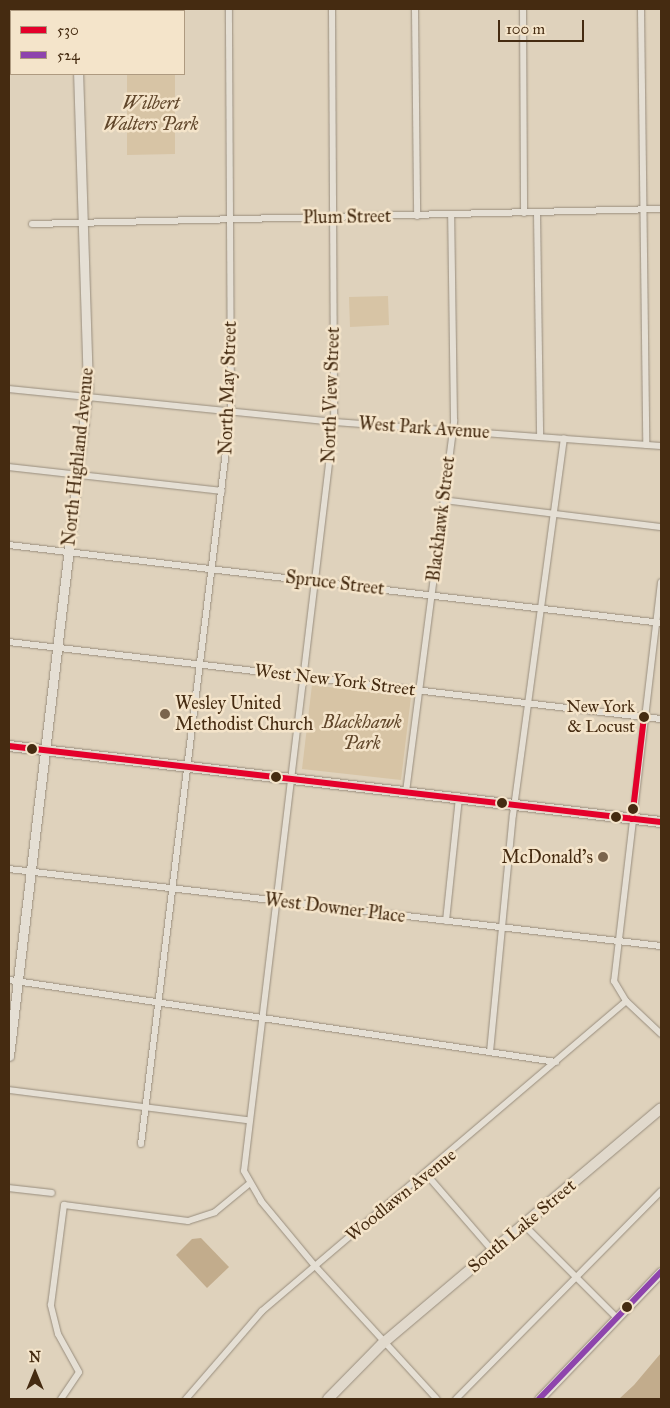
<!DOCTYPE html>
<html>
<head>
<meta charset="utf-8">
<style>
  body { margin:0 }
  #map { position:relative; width:670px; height:1408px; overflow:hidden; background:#dfd2bc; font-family:"IM FELL Great Primer",serif }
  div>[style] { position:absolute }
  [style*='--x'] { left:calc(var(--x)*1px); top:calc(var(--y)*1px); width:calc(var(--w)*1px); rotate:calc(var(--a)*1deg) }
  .green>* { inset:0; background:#d7c4a5 }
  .water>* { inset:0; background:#c2ac8c }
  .roads { filter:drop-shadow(0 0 1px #988d7d) drop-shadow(0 0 1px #988d7d) }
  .minor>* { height:6px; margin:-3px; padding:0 3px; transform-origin:3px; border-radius:3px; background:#e5dfd4 }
  .tertiary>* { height:9px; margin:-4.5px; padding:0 4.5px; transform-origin:4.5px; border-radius:4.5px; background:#e5dfd4 }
  .primary>* { height:10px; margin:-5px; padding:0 5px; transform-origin:5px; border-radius:5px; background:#e1d9cc }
  .bus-1>* { height:6px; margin:-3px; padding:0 3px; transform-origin:3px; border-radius:3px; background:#e4002b }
  .bus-2>* { height:6px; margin:-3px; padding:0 3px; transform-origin:3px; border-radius:3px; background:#8e44ad }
  .dots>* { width:14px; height:14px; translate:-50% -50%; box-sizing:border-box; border:2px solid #f4e4ca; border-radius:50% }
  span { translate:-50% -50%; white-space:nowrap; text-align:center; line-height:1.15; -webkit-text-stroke:5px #f4e4ca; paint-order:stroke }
  .bus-label { font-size:17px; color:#452b11 }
  .right { translate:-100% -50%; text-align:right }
  .park-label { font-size:18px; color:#61472b; font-style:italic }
  .street-label { font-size:18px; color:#452b11 }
  .poi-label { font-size:18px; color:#452b11 }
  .left { translate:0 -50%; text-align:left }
  .frame { position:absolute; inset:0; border:10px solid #452b11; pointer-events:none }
  .legend { position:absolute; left:10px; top:10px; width:175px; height:65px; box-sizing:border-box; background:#f4e4ca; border:1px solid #ae9a80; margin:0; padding:6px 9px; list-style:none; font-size:15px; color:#452b11 }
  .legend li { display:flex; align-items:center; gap:10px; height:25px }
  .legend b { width:25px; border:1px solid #ae9a80 }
  .north { position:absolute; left:10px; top:1348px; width:50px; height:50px; -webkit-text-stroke:4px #f4e4ca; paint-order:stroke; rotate:0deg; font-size:14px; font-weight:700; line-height:20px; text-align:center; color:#452b11 }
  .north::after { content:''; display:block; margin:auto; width:18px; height:22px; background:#452b11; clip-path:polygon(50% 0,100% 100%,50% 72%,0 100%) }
  .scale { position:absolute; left:498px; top:20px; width:86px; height:22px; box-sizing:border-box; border:2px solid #452b11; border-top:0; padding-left:6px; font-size:15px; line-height:18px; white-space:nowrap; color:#452b11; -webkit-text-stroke:4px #f4e4ca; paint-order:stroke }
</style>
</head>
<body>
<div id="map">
  <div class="green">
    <div style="clip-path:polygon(127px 74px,175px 74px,175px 154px,127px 155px)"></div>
    <div style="clip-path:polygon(388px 296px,389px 325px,350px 327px,349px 297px)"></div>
    <div style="clip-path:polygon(312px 685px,411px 697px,401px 780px,302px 769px)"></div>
  </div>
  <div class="water">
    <div style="clip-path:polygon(201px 1238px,229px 1267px,207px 1288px,176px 1255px,192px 1239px)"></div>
    <div style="clip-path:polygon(661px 1353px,661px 1399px,619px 1399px,634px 1385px)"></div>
  </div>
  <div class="roads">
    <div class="minor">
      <div style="--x:332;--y:9;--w:413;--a:89.7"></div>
      <div style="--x:334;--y:422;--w:754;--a:96.85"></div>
      <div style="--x:244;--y:1171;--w:34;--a:60"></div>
      <div style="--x:261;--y:1201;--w:85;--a:50.3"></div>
      <div style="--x:315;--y:1266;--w:180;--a:47.5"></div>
      <div style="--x:415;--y:9;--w:207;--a:89.4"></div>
      <div style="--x:523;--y:9;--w:204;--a:89.7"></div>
      <div style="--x:641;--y:9;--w:436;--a:89.3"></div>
      <div style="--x:537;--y:213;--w:222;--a:89.2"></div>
      <div style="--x:32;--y:224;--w:629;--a:-1.37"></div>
      <div style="--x:9;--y:389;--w:327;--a:5.8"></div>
      <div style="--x:334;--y:422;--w:328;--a:4.2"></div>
      <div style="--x:9;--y:467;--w:214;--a:6.4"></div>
      <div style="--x:443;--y:500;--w:220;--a:7.1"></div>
      <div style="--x:9;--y:545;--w:657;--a:6.82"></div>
      <div style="--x:661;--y:582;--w:402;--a:96.7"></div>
      <div style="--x:614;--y:981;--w:23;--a:59"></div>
      <div style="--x:626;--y:1001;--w:48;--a:43.3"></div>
      <div style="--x:9;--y:642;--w:657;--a:6.74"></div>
      <div style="--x:406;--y:792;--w:375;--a:-82.6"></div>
      <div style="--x:454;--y:420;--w:206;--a:-90.8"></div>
      <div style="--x:9;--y:869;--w:657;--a:6.74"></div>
      <div style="--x:446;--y:921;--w:124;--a:-84"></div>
      <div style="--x:9;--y:980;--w:553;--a:8.53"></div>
      <div style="--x:490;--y:1052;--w:238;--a:-84.5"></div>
      <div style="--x:513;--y:815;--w:380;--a:-82.3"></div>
      <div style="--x:9;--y:1090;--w:240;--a:7.2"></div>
      <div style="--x:141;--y:1144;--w:739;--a:-83.01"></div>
      <div style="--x:231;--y:410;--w:401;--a:-90.3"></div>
      <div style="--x:427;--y:1175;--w:99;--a:49.1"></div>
      <div style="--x:9;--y:1188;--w:43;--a:6.6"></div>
      <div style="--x:523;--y:1224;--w:133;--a:45"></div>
      <div style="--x:61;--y:1399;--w:32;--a:-56"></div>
      <div style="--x:79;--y:1372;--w:43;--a:-118.9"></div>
      <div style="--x:58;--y:1334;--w:30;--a:-104"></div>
      <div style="--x:51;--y:1305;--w:101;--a:-82.6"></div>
      <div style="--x:64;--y:1205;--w:125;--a:7.4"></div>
      <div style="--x:188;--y:1221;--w:28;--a:-18"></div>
      <div style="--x:215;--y:1212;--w:44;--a:-39.5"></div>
      <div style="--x:186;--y:1399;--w:116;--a:-49.2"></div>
      <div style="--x:262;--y:1311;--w:478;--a:-40.4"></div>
      <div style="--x:456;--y:1399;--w:292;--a:-45.4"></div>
    </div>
    <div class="tertiary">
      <div style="--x:78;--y:9;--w:2;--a:90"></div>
      <div style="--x:9;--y:1056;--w:673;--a:-83.26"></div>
      <div style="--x:88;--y:388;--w:314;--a:-91.8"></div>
      <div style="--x:539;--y:1399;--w:176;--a:-46.2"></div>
    </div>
    <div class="primary">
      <div style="--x:9;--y:746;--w:656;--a:6.65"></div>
      <div style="--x:328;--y:1399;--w:77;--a:-45.5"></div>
      <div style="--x:382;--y:1344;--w:365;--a:-40.2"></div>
    </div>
  </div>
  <div class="bus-1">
    <div style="--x:9;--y:746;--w:656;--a:6.65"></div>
    <div style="--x:632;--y:819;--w:103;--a:-83.3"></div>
  </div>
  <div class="bus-2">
    <div style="--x:539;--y:1399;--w:176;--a:-46.2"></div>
  </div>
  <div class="dots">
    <div style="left:165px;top:714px;background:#7b654d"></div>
    <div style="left:644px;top:717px;background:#452b11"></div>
    <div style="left:32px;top:749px;background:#452b11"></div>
    <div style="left:276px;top:777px;background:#452b11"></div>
    <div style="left:502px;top:803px;background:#452b11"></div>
    <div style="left:633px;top:809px;background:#452b11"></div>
    <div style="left:616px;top:817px;background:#452b11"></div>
    <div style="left:603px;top:857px;background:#7b654d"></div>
    <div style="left:627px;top:1307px;background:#452b11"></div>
  </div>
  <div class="bus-label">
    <span class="right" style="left:635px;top:717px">New York<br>&amp; Locust</span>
  </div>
  <div class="park-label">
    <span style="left:151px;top:114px">Wilbert<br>Walters Park</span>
    <span style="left:362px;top:733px">Blackhawk<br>Park</span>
  </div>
  <div class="street-label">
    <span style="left:347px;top:217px;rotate:-1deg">Plum Street</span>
    <span style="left:228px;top:388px;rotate:-88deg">North May Street</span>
    <span style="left:331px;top:395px;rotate:-88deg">North View Street</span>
    <span style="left:424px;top:428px;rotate:4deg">West Park Avenue</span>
    <span style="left:78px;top:457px;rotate:-84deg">North Highland Avenue</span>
    <span style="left:441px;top:519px;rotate:-83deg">Blackhawk Street</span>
    <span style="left:335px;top:583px;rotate:7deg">Spruce Street</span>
    <span style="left:335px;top:680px;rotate:7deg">West New York Street</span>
    <span style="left:335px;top:908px;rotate:7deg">West Downer Place</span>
    <span style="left:401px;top:1195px;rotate:-39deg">Woodlawn Avenue</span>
    <span style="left:522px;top:1226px;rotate:-40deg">South Lake Street</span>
  </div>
  <div class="poi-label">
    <span class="left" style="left:175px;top:714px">Wesley United<br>Methodist Church</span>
    <span class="right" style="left:593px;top:857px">McDonald's</span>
  </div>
  <div class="frame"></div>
  <ul class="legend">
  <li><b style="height:6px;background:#e4002b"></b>530</li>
  <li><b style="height:6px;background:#8e44ad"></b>524</li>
  </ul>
  <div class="north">N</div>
  <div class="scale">100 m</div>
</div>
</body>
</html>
